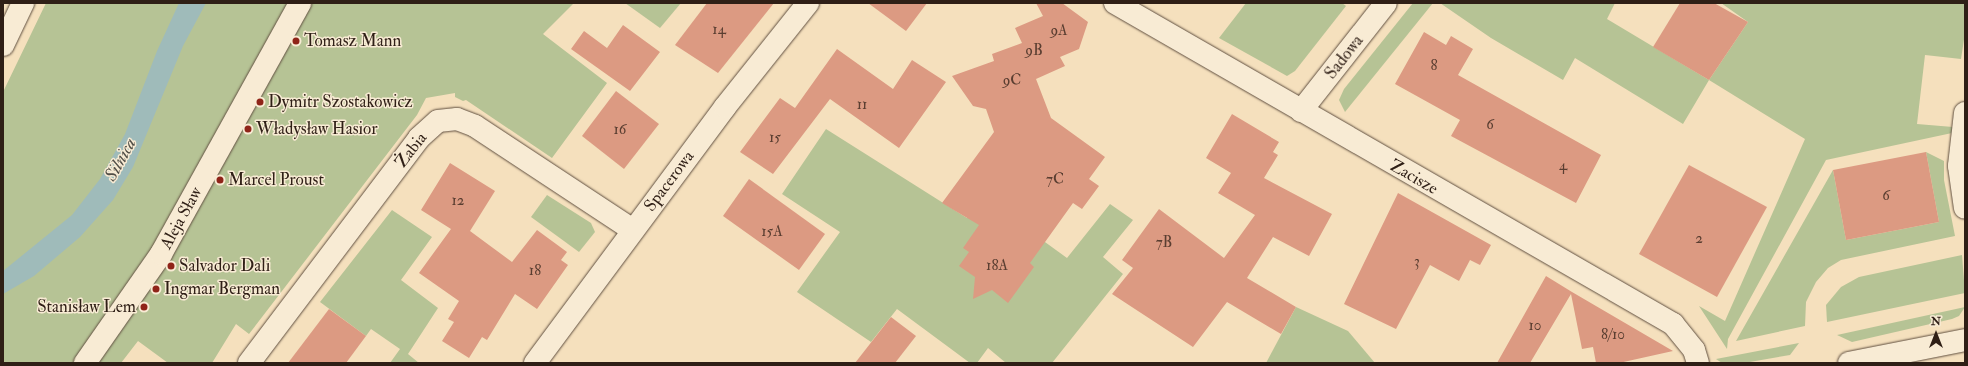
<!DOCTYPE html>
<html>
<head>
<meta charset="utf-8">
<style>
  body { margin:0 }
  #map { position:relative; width:1968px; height:366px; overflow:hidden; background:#f5e0bd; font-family:"IM FELL Double Pica",serif }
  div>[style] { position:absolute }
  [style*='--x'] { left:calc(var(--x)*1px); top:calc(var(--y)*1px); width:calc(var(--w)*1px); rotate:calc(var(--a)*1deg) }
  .green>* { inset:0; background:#b6c395 }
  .water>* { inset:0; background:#9fbbba }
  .building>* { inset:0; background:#dc9a82 }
  .roads { filter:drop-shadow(0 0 1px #604f40) drop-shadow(0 0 1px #604f40) }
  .minor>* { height:22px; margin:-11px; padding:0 11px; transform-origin:11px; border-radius:11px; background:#f8ebd4 }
  .dots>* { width:11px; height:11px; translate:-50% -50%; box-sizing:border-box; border:2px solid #f8ebd4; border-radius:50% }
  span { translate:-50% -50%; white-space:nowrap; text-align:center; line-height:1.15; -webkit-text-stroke:3px #f8ebd4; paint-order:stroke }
  .number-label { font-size:15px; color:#5a3e31 }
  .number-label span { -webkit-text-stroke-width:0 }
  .poi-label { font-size:17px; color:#2f1f16 }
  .left { translate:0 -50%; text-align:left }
  .right { translate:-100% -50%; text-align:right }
  .street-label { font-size:17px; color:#2f1f16 }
  .water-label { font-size:18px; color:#514e47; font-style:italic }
  .frame { position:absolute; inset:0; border:4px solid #2f1f16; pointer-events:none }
  .north { position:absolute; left:1916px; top:314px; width:40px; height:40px; -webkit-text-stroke:3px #f8ebd4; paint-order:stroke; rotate:0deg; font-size:11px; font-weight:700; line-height:16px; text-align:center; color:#2f1f16 }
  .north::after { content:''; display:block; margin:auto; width:14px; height:18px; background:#2f1f16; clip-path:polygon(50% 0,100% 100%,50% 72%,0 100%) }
</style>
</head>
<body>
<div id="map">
  <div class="green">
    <div style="clip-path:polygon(46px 3px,574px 3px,543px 34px,607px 83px,552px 158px,466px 100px,463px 101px,455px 97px,455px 93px,426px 98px,417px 115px,249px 334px,236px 324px,212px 363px,168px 363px,138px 341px,121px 363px,3px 363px,3px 92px)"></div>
    <div style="clip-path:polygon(625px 3px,681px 3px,660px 28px)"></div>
    <div style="clip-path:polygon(1246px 3px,1342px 3px,1346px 6px,1295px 71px,1287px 76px,1219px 38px)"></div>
    <div style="clip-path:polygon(1413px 3px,1433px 3px,1345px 112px,1339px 100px,1344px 89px)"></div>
    <div style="clip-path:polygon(1440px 3px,1615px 3px,1607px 19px,1709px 80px,1748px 22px,1721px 3px,1965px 3px,1965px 33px,1961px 59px,1925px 55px,1917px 124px,1953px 127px,1952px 133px,1826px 160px,1728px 339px,1727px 349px,1699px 306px,1725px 321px,1805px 139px,1709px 80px,1683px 124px,1575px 58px,1563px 80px,1491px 38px)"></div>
    <div style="clip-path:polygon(826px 129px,967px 218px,983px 197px,1067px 258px,1110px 204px,1133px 220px,1103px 257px,1123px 274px,1052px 363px,1006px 363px,988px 348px,977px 363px,970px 363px,897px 309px,871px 342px,797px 292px,840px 232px,782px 194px)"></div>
    <div style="clip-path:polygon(1926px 152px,1944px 161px,1944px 180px,1955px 236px,1841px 260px,1828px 268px,1816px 282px,1806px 302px,1805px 326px,1736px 341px,1833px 170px,1846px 240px,1939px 222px)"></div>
    <div style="clip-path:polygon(547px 195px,591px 223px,595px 232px,579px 252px,531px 217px)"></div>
    <div style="clip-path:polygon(392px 210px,432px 237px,401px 280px,438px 308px,408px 354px,419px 363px,390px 363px,400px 349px,371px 329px,366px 336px,320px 302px)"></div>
    <div style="clip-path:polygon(1962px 255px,1965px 293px,1827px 322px,1826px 305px,1841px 287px,1859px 277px)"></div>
    <div style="clip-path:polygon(1296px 307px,1348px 331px,1375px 363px,1266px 363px)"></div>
    <div style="clip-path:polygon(1965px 307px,1959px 316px,1952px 319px,1852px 342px,1837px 335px)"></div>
    <div style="clip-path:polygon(1799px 343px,1790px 355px,1744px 363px,1722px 363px,1716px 359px)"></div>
  </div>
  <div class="water">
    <div style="clip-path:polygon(179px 3px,206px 3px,183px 46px,133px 167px,113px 200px,80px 237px,34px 276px,3px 294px,3px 271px,72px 215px,100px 179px,125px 134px,157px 51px)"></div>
  </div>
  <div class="building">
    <div style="clip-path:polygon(707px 3px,774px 3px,718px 73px,675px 45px)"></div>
    <div style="clip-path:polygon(868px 3px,927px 3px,906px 31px)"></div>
    <div style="clip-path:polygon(1036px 3px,1062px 3px,1088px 22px,1079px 49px,1060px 57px,1065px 66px,1036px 79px,1051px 118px,1105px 157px,1089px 179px,1099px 186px,1082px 209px,1073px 203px,1030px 263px,1034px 267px,1008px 303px,992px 290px,973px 299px,975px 277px,959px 266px,969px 252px,963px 248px,979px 225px,942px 203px,994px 132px,986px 109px,973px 106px,952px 76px,994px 61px,992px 54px,1022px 43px,1015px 28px,1043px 16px)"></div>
    <div style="clip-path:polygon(1680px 3px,1714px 3px,1748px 22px,1709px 80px,1653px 47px)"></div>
    <div style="clip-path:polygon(623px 25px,660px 52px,630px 91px,571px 49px,584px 31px,607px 48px)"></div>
    <div style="clip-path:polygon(1424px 32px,1446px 45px,1451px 36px,1473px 49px,1458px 75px,1601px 155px,1576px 203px,1451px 136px,1460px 120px,1395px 84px)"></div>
    <div style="clip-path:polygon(837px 49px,893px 89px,912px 60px,946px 82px,899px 148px,830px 99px,773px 174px,740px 152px,780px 98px,795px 108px)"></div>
    <div style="clip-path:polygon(616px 91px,659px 124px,624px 169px,582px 136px)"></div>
    <div style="clip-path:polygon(1232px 114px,1279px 142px,1273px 152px,1278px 155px,1264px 178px,1332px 214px,1309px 256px,1273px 237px,1247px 278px,1296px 307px,1281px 334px,1227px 302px,1193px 347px,1112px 294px,1133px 268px,1122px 260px,1159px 209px,1224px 258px,1255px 215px,1218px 193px,1231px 173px,1206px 158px)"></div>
    <div style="clip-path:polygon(1926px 152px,1939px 222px,1846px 240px,1833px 170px)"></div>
    <div style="clip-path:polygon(450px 163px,495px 191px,470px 231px,512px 262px,537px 230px,567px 252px,561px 260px,568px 265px,537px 309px,515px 294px,487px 340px,482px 337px,469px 358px,442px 341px,454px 322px,448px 319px,459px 301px,419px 273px,451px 229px,421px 210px)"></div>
    <div style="clip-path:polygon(1689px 165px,1767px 207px,1717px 297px,1639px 254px)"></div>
    <div style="clip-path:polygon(749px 179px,825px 234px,799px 270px,723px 216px)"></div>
    <div style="clip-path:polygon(1398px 193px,1491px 245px,1480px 265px,1470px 260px,1459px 281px,1430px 265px,1396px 329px,1344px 304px)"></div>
    <div style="clip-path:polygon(1546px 276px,1572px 292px,1673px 351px,1619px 363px,1596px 363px,1593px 347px,1582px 349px,1571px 294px,1530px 363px,1497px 363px)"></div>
    <div style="clip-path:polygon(329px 309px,366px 336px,346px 363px,288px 363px)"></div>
    <div style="clip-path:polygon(891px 317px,916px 336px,895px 363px,855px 363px)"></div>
  </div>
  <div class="roads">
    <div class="minor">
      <div style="--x:1115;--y:3;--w:644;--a:29.91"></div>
      <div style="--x:1673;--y:324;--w:33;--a:51"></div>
      <div style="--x:1694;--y:350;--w:14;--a:73"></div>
      <div style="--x:3;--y:45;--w:47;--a:-64.5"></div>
      <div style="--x:1301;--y:111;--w:137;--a:-51.8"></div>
      <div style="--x:1965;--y:113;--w:53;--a:96.5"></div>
      <div style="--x:1959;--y:166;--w:42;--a:81.9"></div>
      <div style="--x:85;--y:363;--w:133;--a:-55.1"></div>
      <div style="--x:161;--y:254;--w:287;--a:-61"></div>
      <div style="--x:249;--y:363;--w:282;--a:-52.9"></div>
      <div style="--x:419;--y:138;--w:25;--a:-42"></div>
      <div style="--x:438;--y:121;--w:19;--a:-6"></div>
      <div style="--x:457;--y:119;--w:19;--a:21"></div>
      <div style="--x:475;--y:126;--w:189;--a:33.4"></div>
      <div style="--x:535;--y:363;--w:319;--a:-53.4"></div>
      <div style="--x:725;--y:107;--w:133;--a:-51.4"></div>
      <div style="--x:1849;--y:363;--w:118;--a:-11.2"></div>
    </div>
  </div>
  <div class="dots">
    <div style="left:296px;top:41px;background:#8f2418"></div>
    <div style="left:260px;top:102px;background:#8f2418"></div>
    <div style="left:248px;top:129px;background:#8f2418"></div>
    <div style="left:220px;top:180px;background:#8f2418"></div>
    <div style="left:171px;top:266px;background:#8f2418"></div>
    <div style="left:156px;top:289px;background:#8f2418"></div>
    <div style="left:144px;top:307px;background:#8f2418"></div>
  </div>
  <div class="number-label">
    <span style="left:719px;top:30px">14</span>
    <span style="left:1059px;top:31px">9A</span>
    <span style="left:1034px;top:51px">9B</span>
    <span style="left:1434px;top:66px">8</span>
    <span style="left:1012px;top:81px">9C</span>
    <span style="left:862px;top:105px">11</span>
    <span style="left:1490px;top:125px">6</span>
    <span style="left:620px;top:130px">16</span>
    <span style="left:775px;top:138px">15</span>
    <span style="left:1563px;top:166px">4</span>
    <span style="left:1055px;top:180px">7C</span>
    <span style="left:1886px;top:196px">6</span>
    <span style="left:458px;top:201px">12</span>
    <span style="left:772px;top:232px">15A</span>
    <span style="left:1699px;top:239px">2</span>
    <span style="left:1164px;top:243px">7B</span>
    <span style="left:1417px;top:262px">3</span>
    <span style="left:997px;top:266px">18A</span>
    <span style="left:535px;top:271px">18</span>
    <span style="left:1535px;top:326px">10</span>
    <span style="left:1613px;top:335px">8/10</span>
  </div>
  <div class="poi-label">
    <span class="left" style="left:304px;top:41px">Tomasz Mann</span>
    <span class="left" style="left:268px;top:102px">Dymitr Szostakowicz</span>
    <span class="left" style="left:256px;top:129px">Władysław Hasior</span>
    <span class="left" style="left:228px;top:180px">Marcel Proust</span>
    <span class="left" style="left:179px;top:266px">Salvador Dali</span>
    <span class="left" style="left:164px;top:289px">Ingmar Bergman</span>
    <span class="right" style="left:136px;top:307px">Stanisław Lem</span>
  </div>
  <div class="street-label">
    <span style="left:1344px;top:57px;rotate:-52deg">Sadowa</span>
    <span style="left:411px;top:150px;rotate:-52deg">Żabia</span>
    <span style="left:1414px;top:177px;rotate:30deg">Zacisze</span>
    <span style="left:669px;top:181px;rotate:-53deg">Spacerowa</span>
    <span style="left:181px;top:218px;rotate:-61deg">Aleja Sław</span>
  </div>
  <div class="water-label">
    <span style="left:121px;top:160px;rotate:-61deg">Silnica</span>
  </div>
  <div class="frame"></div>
  <div class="north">N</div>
</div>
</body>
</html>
